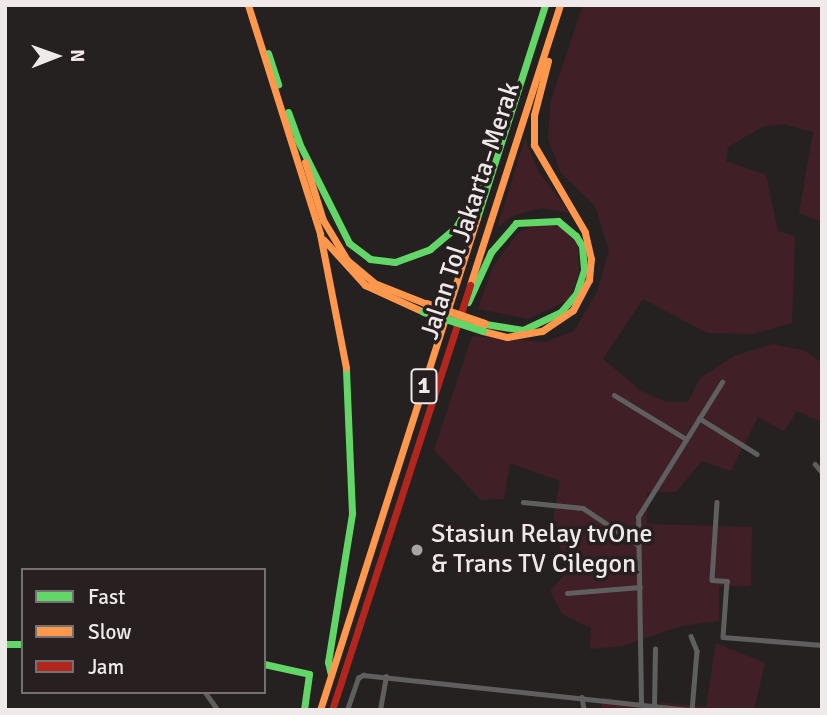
<!DOCTYPE html>
<html>
<head>
<meta charset="utf-8">
<style>
  body { margin:0 }
  #map { position:relative; width:827px; height:715px; overflow:hidden; background:#252121; font-family:Signika,sans-serif }
  div>[style] { position:absolute }
  [style*='--x'] { left:calc(var(--x)*1px); top:calc(var(--y)*1px); width:calc(var(--w)*1px); rotate:calc(var(--a)*1deg) }
  .green>* { inset:0; background:#402026 }
  .street>* { height:4.5px; margin:-2.25px; padding:0 2.25px; transform-origin:2.25px; border-radius:2.25px; background:#5f5f5f }
  .fast>* { height:7px; margin:-3.5px; padding:0 3.5px; transform-origin:3.5px; border-radius:3.5px; background:#63d668 }
  .slow>* { height:7px; margin:-3.5px; padding:0 3.5px; transform-origin:3.5px; border-radius:3.5px; background:#ff974d }
  .jam>* { height:7px; margin:-3.5px; padding:0 3.5px; transform-origin:3.5px; border-radius:3.5px; background:#b3261e }
  .fast-bridge>* { height:8px; margin:-4px; padding:0 4px; transform-origin:4px; border-radius:4px; background:#63d668 }
  .slow-bridge>* { height:8px; margin:-4px; padding:0 4px; transform-origin:4px; border-radius:4px; background:#ff974d }
  .dots>* { width:19px; height:19px; translate:-50% -50%; box-sizing:border-box; border:4px solid #271f20; border-radius:50% }
  span { translate:-50% -50%; white-space:nowrap; text-align:center; line-height:1.15; -webkit-text-stroke:7px #271f20; paint-order:stroke }
  .shield-label span { padding:2px 5px; background:#271f20; border:2px solid; border-radius:5px; -webkit-text-stroke-width:0 }
  .shield-label { font-size:24px; color:#efe9ea; font-weight:700 }
  .street-label { font-size:26px; color:#efe9ea }
  .poi-label { font-size:26px; color:#efe9ea }
  .left { translate:0 -50%; text-align:left }
  .frame { position:absolute; inset:0; border:7px solid #efe9ea; pointer-events:none }
  .legend { position:absolute; left:21px; top:568px; width:245px; height:126px; box-sizing:border-box; background:#271f20; border:2px solid #777071; margin:0; padding:9px 12px; list-style:none; font-size:21px; color:#efe9ea }
  .legend li { display:flex; align-items:center; gap:14px; height:35px }
  .legend b { width:35px; border:2px solid #777071 }
  .north { position:absolute; left:21px; top:21px; width:70px; height:70px; -webkit-text-stroke:5px #271f20; paint-order:stroke; rotate:89deg; font-size:19px; font-weight:700; line-height:28px; text-align:center; color:#efe9ea }
  .north::after { content:''; display:block; margin:auto; width:24px; height:32px; background:#efe9ea; clip-path:polygon(50% 0,100% 100%,50% 72%,0 100%) }
</style>
</head>
<body>
<div id="map">
  <div class="green">
    <div style="clip-path:polygon(583px 5px,822px 5px,822px 222px,799px 213px,813px 132px,783px 124px,762px 127px,728px 147px,726px 161px,766px 175px,778px 231px,795px 236px,792px 323px,753px 334px,707px 333px,643px 299px,603px 359px,640px 390px,666px 402px,688px 402px,700px 378px,734px 356px,773px 344px,806px 351px,822px 363px,822px 422px,797px 411px,784px 431px,758px 417px,731px 471px,702px 461px,676px 492px,647px 492px,647px 524px,752px 527px,751px 586px,719px 586px,719px 621px,681px 626px,622px 646px,590px 649px,591px 628px,562px 614px,550px 591px,569px 570px,552px 527px,560px 481px,510px 463px,504px 499px,481px 500px,434px 450px,472px 336px,545px 342px,574px 331px,597px 292px,609px 251px,595px 206px,561px 173px,548px 139px,551px 100px)"></div>
    <div style="clip-path:polygon(525px 139px,538px 171px,570px 213px,541px 208px,512px 216px,497px 228px)"></div>
    <div style="clip-path:polygon(543px 221px,568px 230px,578px 247px,579px 273px,570px 299px,529px 319px,478px 309px,493px 267px,518px 233px)"></div>
    <div style="clip-path:polygon(716px 643px,765px 663px,754px 710px,662px 710px,661px 702px,706px 707px)"></div>
    <div style="clip-path:polygon(601px 697px,641px 703px,641px 710px,602px 710px)"></div>
  </div>
  <div class="street">
    <div style="--x:614;--y:395;--w:84;--a:31.4"></div>
    <div style="--x:699;--y:418;--w:68;--a:31.8"></div>
    <div style="--x:815;--y:464;--w:11;--a:49"></div>
    <div style="--x:523;--y:502;--w:60;--a:5.7"></div>
    <div style="--x:583;--y:508;--w:65;--a:33.7"></div>
    <div style="--x:717;--y:502;--w:78;--a:93.7"></div>
    <div style="--x:712;--y:580;--w:15;--a:4"></div>
    <div style="--x:727;--y:581;--w:56;--a:94.1"></div>
    <div style="--x:723;--y:637;--w:99;--a:4.6"></div>
    <div style="--x:567;--y:593;--w:73;--a:-4.7"></div>
    <div style="--x:691;--y:636;--w:16;--a:68"></div>
    <div style="--x:697;--y:651;--w:59;--a:94.8"></div>
    <div style="--x:205;--y:692;--w:19;--a:54"></div>
    <div style="--x:582;--y:697;--w:13;--a:81"></div>
    <div style="--x:641;--y:703;--w:186;--a:-90.9"></div>
    <div style="--x:638;--y:517;--w:159;--a:-58.1"></div>
    <div style="--x:654;--y:706;--w:57;--a:-89"></div>
    <div style="--x:347;--y:710;--w:34;--a:-71"></div>
    <div style="--x:358;--y:678;--w:6;--a:-31"></div>
    <div style="--x:363;--y:675;--w:328;--a:6.1"></div>
    <div style="--x:380;--y:710;--w:34;--a:-80"></div>
  </div>
  <div class="fast">
    <div style="--x:268;--y:53;--w:33;--a:72"></div>
    <div style="--x:288;--y:112;--w:33;--a:70"></div>
    <div style="--x:297;--y:139;--w:116;--a:63.4"></div>
    <div style="--x:349;--y:243;--w:26;--a:37"></div>
    <div style="--x:370;--y:259;--w:25;--a:7"></div>
    <div style="--x:395;--y:262;--w:37;--a:-20"></div>
    <div style="--x:430;--y:249;--w:34;--a:-40"></div>
    <div style="--x:456;--y:227;--w:29;--a:-59"></div>
    <div style="--x:471;--y:202;--w:95;--a:-69.1"></div>
    <div style="--x:477;--y:218;--w:224;--a:-72.3"></div>
    <div style="--x:468;--y:302;--w:55;--a:-65.3"></div>
    <div style="--x:491;--y:252;--w:38;--a:-49"></div>
    <div style="--x:516;--y:223;--w:42;--a:-2.7"></div>
    <div style="--x:558;--y:221;--w:23;--a:40"></div>
    <div style="--x:576;--y:236;--w:12;--a:59"></div>
    <div style="--x:582;--y:246;--w:24;--a:85"></div>
    <div style="--x:584;--y:270;--w:25;--a:108"></div>
    <div style="--x:576;--y:294;--w:23;--a:130"></div>
    <div style="--x:561;--y:312;--w:42;--a:154.7"></div>
    <div style="--x:523;--y:330;--w:38;--a:-171"></div>
    <div style="--x:5;--y:644;--w:18;--a:0"></div>
    <div style="--x:264;--y:664;--w:46;--a:12.5"></div>
    <div style="--x:309;--y:674;--w:36;--a:98"></div>
    <div style="--x:331;--y:675;--w:13;--a:-103"></div>
    <div style="--x:328;--y:662;--w:151;--a:-80.8"></div>
    <div style="--x:352;--y:513;--w:145;--a:-92.4"></div>
  </div>
  <div class="slow">
    <div style="--x:248;--y:5;--w:240;--a:72.5"></div>
    <div style="--x:320;--y:234;--w:136;--a:79"></div>
    <div style="--x:305;--y:162;--w:61;--a:72.8"></div>
    <div style="--x:323;--y:220;--w:47;--a:59"></div>
    <div style="--x:347;--y:260;--w:35;--a:40"></div>
    <div style="--x:374;--y:283;--w:57;--a:21.6"></div>
    <div style="--x:324;--y:240;--w:61;--a:47.7"></div>
    <div style="--x:365;--y:285;--w:65;--a:24.6"></div>
    <div style="--x:470;--y:285;--w:294;--a:-72.2"></div>
    <div style="--x:483;--y:331;--w:25;--a:14"></div>
    <div style="--x:507;--y:337;--w:36;--a:-10"></div>
    <div style="--x:542;--y:331;--w:37;--a:-34"></div>
    <div style="--x:573;--y:310;--w:34;--a:-62"></div>
    <div style="--x:589;--y:280;--w:21;--a:-85"></div>
    <div style="--x:591;--y:259;--w:28;--a:-103"></div>
    <div style="--x:585;--y:232;--w:101;--a:-120.4"></div>
    <div style="--x:534;--y:145;--w:30;--a:-90"></div>
    <div style="--x:534;--y:115;--w:56;--a:-75.5"></div>
    <div style="--x:320;--y:710;--w:516;--a:-72.3"></div>
  </div>
  <div class="jam">
    <div style="--x:332;--y:710;--w:447;--a:-72"></div>
  </div>
  <div class="fast-bridge">
    <div style="--x:424;--y:312;--w:62;--a:17.9"></div>
  </div>
  <div class="slow-bridge">
    <div style="--x:427;--y:304;--w:61;--a:19"></div>
  </div>
  <div class="dots">
    <div style="left:417px;top:550px;background:#a8a3a4"></div>
  </div>
  <div class="shield-label">
    <span style="left:424px;top:386px">1</span>
  </div>
  <div class="street-label">
    <span style="left:471px;top:211px;rotate:-72deg">Jalan Tol Jakarta–Merak</span>
  </div>
  <div class="poi-label">
    <span class="left" style="left:431px;top:550px">Stasiun Relay tvOne<br>&amp; Trans TV Cilegon</span>
  </div>
  <div class="frame"></div>
  <ul class="legend">
  <li><b style="height:9px;background:#63d668"></b>Fast</li>
  <li><b style="height:9px;background:#ff974d"></b>Slow</li>
  <li><b style="height:9px;background:#b3261e"></b>Jam</li>
  </ul>
  <div class="north">N</div>
</div>
</body>
</html>
